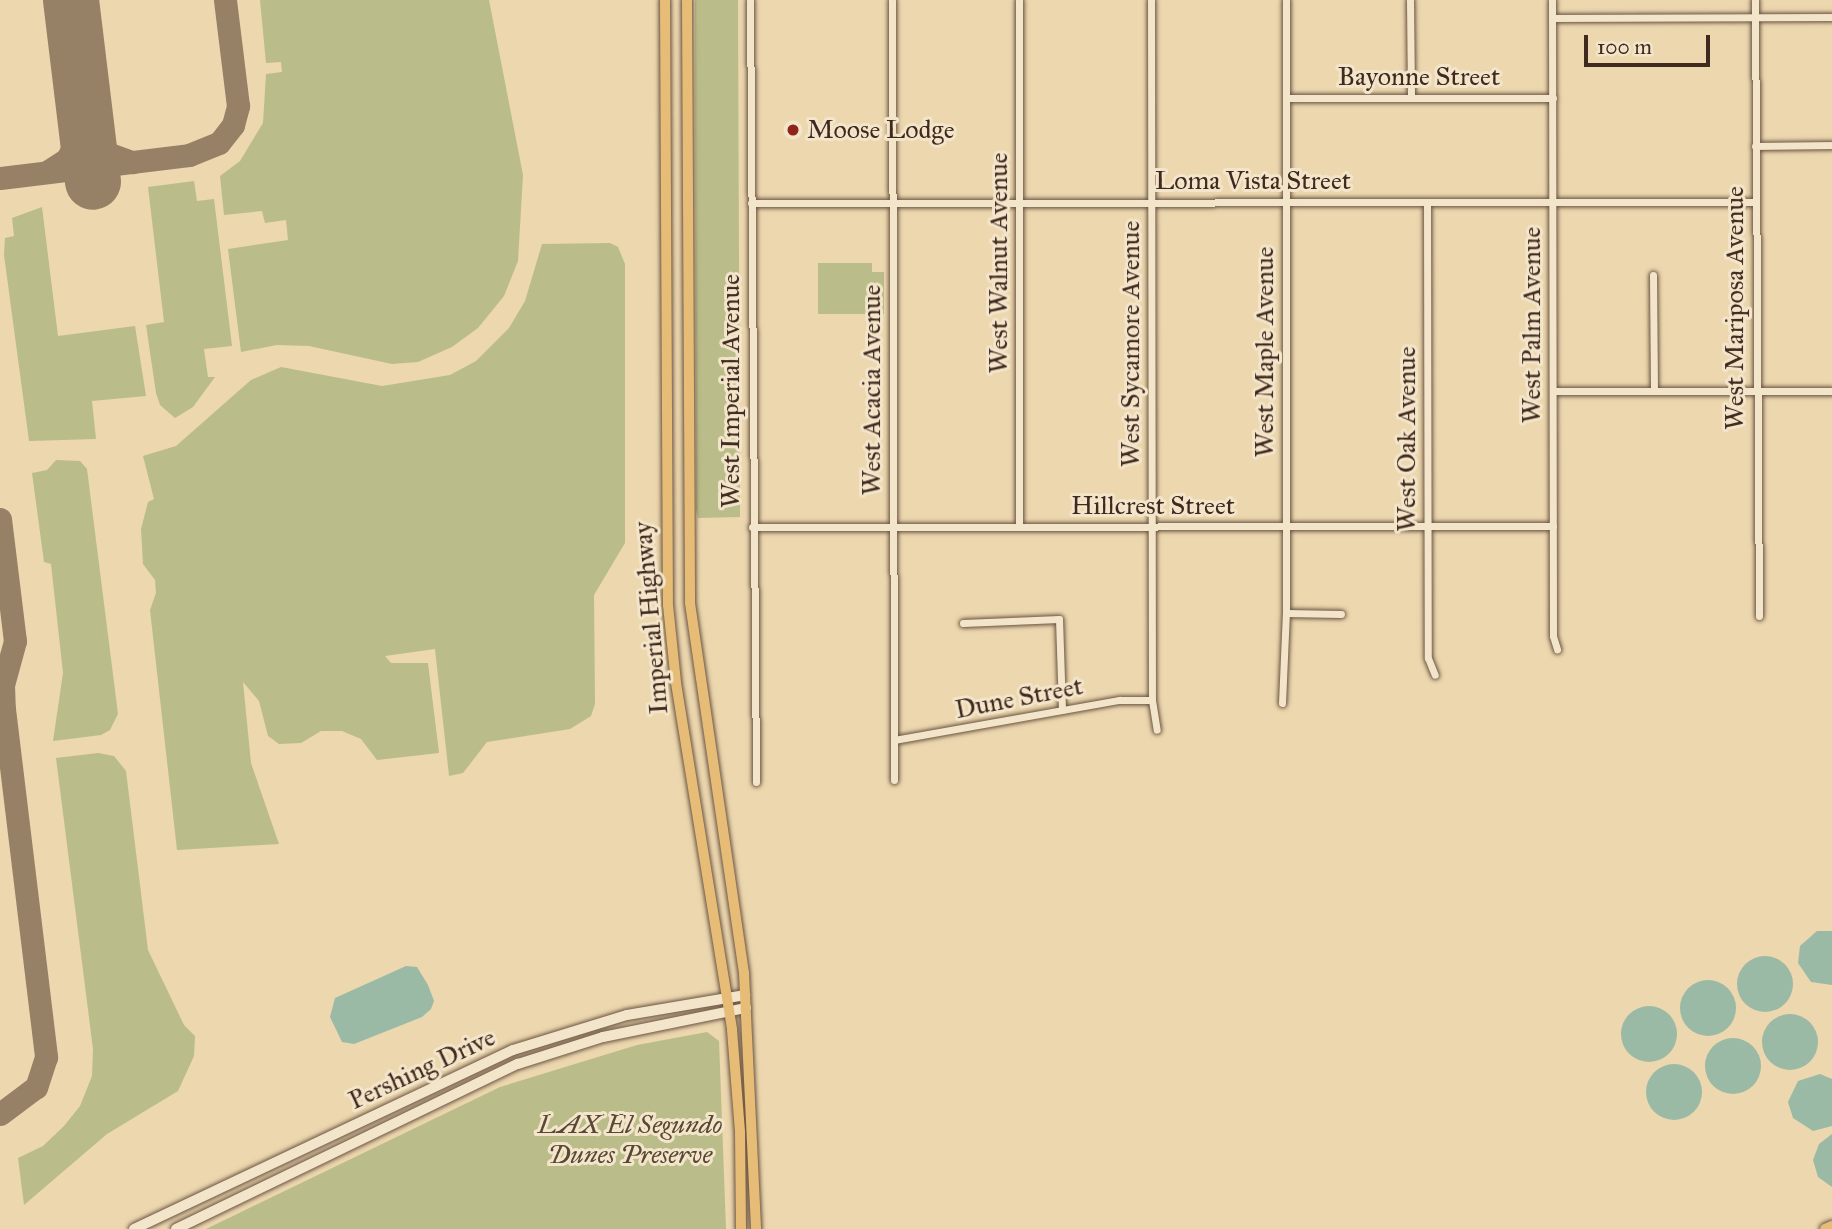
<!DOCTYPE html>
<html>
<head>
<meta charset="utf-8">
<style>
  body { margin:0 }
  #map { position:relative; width:1832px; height:1229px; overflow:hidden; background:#ecd7ae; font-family:"IM FELL Great Primer",serif }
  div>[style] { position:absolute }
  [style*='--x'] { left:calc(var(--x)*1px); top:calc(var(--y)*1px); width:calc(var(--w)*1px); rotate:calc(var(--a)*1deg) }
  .green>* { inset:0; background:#babd89 }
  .water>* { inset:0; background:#9abaa5 }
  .round { border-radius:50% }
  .taxiway>* { height:23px; margin:-11.5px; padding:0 11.5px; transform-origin:11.5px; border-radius:11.5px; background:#968066 }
  .runway>* { height:56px; margin:-28px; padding:0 28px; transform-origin:28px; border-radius:28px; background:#968066 }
  .roads { filter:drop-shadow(0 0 2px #6b5443) drop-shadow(0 0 2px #6b5443) }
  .minor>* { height:7px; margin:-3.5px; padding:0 3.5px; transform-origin:3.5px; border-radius:3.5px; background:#f3e5ca }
  .secondary>* { height:10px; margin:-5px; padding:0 5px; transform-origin:5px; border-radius:5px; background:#f3e5ca }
  .primary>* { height:10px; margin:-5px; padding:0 5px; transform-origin:5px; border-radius:5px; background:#e6bc77 }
  .dots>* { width:19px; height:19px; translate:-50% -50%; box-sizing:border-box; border:4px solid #f3e5ca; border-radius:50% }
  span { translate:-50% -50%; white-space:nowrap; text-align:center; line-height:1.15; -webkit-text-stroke:6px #f3e5ca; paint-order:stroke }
  .street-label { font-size:26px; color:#40291f }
  .poi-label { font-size:26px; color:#40291f }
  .left { translate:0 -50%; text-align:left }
  .park-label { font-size:26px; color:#584734; font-style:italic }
  .scale { position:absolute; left:1584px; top:35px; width:126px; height:32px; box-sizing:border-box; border:4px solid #40291f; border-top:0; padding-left:9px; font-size:21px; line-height:24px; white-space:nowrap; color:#40291f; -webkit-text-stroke:5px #f3e5ca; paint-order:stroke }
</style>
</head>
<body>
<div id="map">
  <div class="green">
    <div style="clip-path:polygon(260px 0,489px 0,523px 175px,518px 261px,504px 296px,478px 328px,452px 347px,418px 362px,392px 364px,309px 346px,277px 345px,241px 352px,228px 249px,288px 240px,286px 220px,265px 223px,262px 211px,224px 215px,220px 176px,240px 161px,263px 123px,266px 74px,282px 72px,281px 62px,266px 63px)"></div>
    <div style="clip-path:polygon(695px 0,738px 0,740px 517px,698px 518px,696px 509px)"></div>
    <div style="clip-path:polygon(194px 181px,197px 201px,214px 199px,232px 346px,204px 349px,208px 377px,215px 377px,193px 407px,175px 418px,160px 405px,156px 393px,146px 325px,164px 322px,148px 187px)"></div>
    <div style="clip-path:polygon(42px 207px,58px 336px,135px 326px,146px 396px,92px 401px,96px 439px,29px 441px,4px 255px,5px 238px,14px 236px,12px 218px)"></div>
    <div style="clip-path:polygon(610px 243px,618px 247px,625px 264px,625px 543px,594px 595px,595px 704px,591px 716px,570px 729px,487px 742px,463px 773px,449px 776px,435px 649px,385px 656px,391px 663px,428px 663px,439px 753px,377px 760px,361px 739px,342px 731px,321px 731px,301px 743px,279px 744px,268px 736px,259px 701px,243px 682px,251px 763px,279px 844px,177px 850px,150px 610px,156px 593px,155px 580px,143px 564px,141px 529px,148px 502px,154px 499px,143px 456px,176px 446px,251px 380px,281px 367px,382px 386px,450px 375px,476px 361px,509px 328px,525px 301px,542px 244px)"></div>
    <div style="clip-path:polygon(818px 263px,872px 263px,872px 272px,884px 272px,884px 314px,818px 314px)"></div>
    <div style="clip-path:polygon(56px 460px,80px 461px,87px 469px,118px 714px,110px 730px,101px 735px,53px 741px,63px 673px,51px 564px,44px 562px,32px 473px,47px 470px)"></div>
    <div style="clip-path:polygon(98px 753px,114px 756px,126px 771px,148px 950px,184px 1025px,195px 1036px,194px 1056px,178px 1091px,107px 1134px,24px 1205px,18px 1158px,43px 1146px,64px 1126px,80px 1106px,92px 1076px,93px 1049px,56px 758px)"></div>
    <div style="clip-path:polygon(707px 1032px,719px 1041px,726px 1229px,206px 1229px,500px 1087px,637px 1045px)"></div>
  </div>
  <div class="water">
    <div style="clip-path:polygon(1817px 931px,1832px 931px,1832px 985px,1811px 982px,1798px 963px,1800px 946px)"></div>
    <div class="round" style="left:1737px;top:956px;width:56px;height:56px"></div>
    <div style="clip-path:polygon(406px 966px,417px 967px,428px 985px,434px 1001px,431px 1009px,422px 1017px,354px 1044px,342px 1042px,330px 1017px,335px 998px)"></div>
    <div class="round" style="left:1680px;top:980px;width:56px;height:56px"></div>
    <div class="round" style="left:1621px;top:1006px;width:56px;height:56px"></div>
    <div class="round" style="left:1762px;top:1014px;width:56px;height:56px"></div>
    <div class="round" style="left:1705px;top:1038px;width:56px;height:56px"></div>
    <div class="round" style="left:1646px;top:1064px;width:56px;height:56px"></div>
    <div style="clip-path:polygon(1820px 1074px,1832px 1079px,1832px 1126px,1813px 1131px,1793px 1118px,1788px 1102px,1798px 1081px)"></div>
    <div style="clip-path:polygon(1832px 1134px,1832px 1187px,1818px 1177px,1813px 1160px,1819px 1144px)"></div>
  </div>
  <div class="taxiway">
    <div style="--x:86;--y:122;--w:37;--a:56"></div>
    <div style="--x:107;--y:153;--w:27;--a:20"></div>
    <div style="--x:47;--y:172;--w:24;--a:-33"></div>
    <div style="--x:67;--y:159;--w:42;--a:-62.8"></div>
    <div style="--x:0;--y:178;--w:190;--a:-6.9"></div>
    <div style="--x:189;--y:155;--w:32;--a:-22"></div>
    <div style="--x:219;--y:143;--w:23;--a:-52"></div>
    <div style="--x:233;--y:125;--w:20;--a:-75"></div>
    <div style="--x:238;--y:106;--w:107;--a:-97"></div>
    <div style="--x:0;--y:519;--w:123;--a:83"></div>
    <div style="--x:15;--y:641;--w:46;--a:105.3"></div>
    <div style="--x:3;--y:685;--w:24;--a:88"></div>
    <div style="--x:4;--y:709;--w:351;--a:83.1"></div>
    <div style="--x:46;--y:1057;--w:32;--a:108"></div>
    <div style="--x:36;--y:1087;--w:45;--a:143.1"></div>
  </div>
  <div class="runway">
    <div style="--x:71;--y:0;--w:183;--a:83.1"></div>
  </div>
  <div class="roads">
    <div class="minor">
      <div style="--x:750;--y:0;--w:782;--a:89.56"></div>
      <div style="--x:892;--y:0;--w:780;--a:89.85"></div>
      <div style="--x:1019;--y:0;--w:527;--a:90"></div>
      <div style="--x:1151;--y:0;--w:700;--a:89.92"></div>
      <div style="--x:1152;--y:700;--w:30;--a:81"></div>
      <div style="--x:1410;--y:0;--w:98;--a:89.4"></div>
      <div style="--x:1552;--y:0;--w:636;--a:89.91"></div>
      <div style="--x:1553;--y:636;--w:14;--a:73"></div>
      <div style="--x:1755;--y:0;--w:616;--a:89.63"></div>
      <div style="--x:1552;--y:18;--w:280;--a:-0.2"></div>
      <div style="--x:1286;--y:98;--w:267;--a:0"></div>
      <div style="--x:1755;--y:146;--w:77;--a:-0.7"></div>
      <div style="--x:1427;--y:202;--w:456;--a:89.9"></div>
      <div style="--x:1428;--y:658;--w:18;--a:68"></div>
      <div style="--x:751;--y:203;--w:1005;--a:-0.06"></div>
      <div style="--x:1653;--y:275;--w:114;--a:89.5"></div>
      <div style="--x:1553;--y:391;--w:279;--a:0"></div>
      <div style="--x:752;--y:527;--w:801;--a:-0.07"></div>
      <div style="--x:1286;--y:613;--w:55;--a:1"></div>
      <div style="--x:963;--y:623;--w:96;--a:-2.4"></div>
      <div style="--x:1059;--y:619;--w:91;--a:88.1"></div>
      <div style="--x:1282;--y:703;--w:90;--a:-87.5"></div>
      <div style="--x:1286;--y:613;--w:613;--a:-90"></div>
      <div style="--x:894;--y:740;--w:229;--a:-10.1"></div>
      <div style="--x:1119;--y:700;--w:33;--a:0"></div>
    </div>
    <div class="secondary">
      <div style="--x:134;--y:1229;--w:419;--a:-25.3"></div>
      <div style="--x:513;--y:1050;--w:119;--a:-17.1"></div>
      <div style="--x:627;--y:1015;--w:120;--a:-9.6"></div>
      <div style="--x:176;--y:1229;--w:380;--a:-25.8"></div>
      <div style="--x:518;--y:1064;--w:89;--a:-17.6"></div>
      <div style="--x:603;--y:1037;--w:146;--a:-11.5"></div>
    </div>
    <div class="primary">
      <div style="--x:665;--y:0;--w:605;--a:89.72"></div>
      <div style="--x:668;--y:605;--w:78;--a:84.1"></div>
      <div style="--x:676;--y:683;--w:351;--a:80.8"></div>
      <div style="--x:732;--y:1030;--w:102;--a:85.5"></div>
      <div style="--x:740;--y:1132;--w:97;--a:89.4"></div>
      <div style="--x:687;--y:0;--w:603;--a:89.71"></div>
      <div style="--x:690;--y:603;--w:374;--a:81.7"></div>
      <div style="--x:744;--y:973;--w:256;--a:87.3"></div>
      <div style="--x:1825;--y:1229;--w:8;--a:-23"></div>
    </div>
  </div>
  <div class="dots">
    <div style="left:793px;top:130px;background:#8f2418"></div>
  </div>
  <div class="street-label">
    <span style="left:1419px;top:77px">Bayonne Street</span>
    <span style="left:1253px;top:181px">Loma Vista Street</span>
    <span style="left:999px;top:263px;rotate:-90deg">West Walnut Avenue</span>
    <span style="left:1735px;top:308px;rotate:-90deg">West Mariposa Avenue</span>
    <span style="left:1532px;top:325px;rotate:-90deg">West Palm Avenue</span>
    <span style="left:1131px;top:344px;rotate:-90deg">West Sycamore Avenue</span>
    <span style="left:1265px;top:352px;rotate:-90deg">West Maple Avenue</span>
    <span style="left:872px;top:390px;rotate:-90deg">West Acacia Avenue</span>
    <span style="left:731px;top:391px;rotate:-90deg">West Imperial Avenue</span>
    <span style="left:1407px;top:439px;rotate:-90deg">West Oak Avenue</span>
    <span style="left:1153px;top:506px">Hillcrest Street</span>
    <span style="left:651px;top:618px;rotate:-95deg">Imperial Highway</span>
    <span style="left:1019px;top:698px;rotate:-11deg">Dune Street</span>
    <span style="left:422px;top:1069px;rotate:-25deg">Pershing Drive</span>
  </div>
  <div class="poi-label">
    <span class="left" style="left:807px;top:130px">Moose Lodge</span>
  </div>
  <div class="park-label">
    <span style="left:630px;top:1140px">LAX El Segundo<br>Dunes Preserve</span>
  </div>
  <div class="scale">100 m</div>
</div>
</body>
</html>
